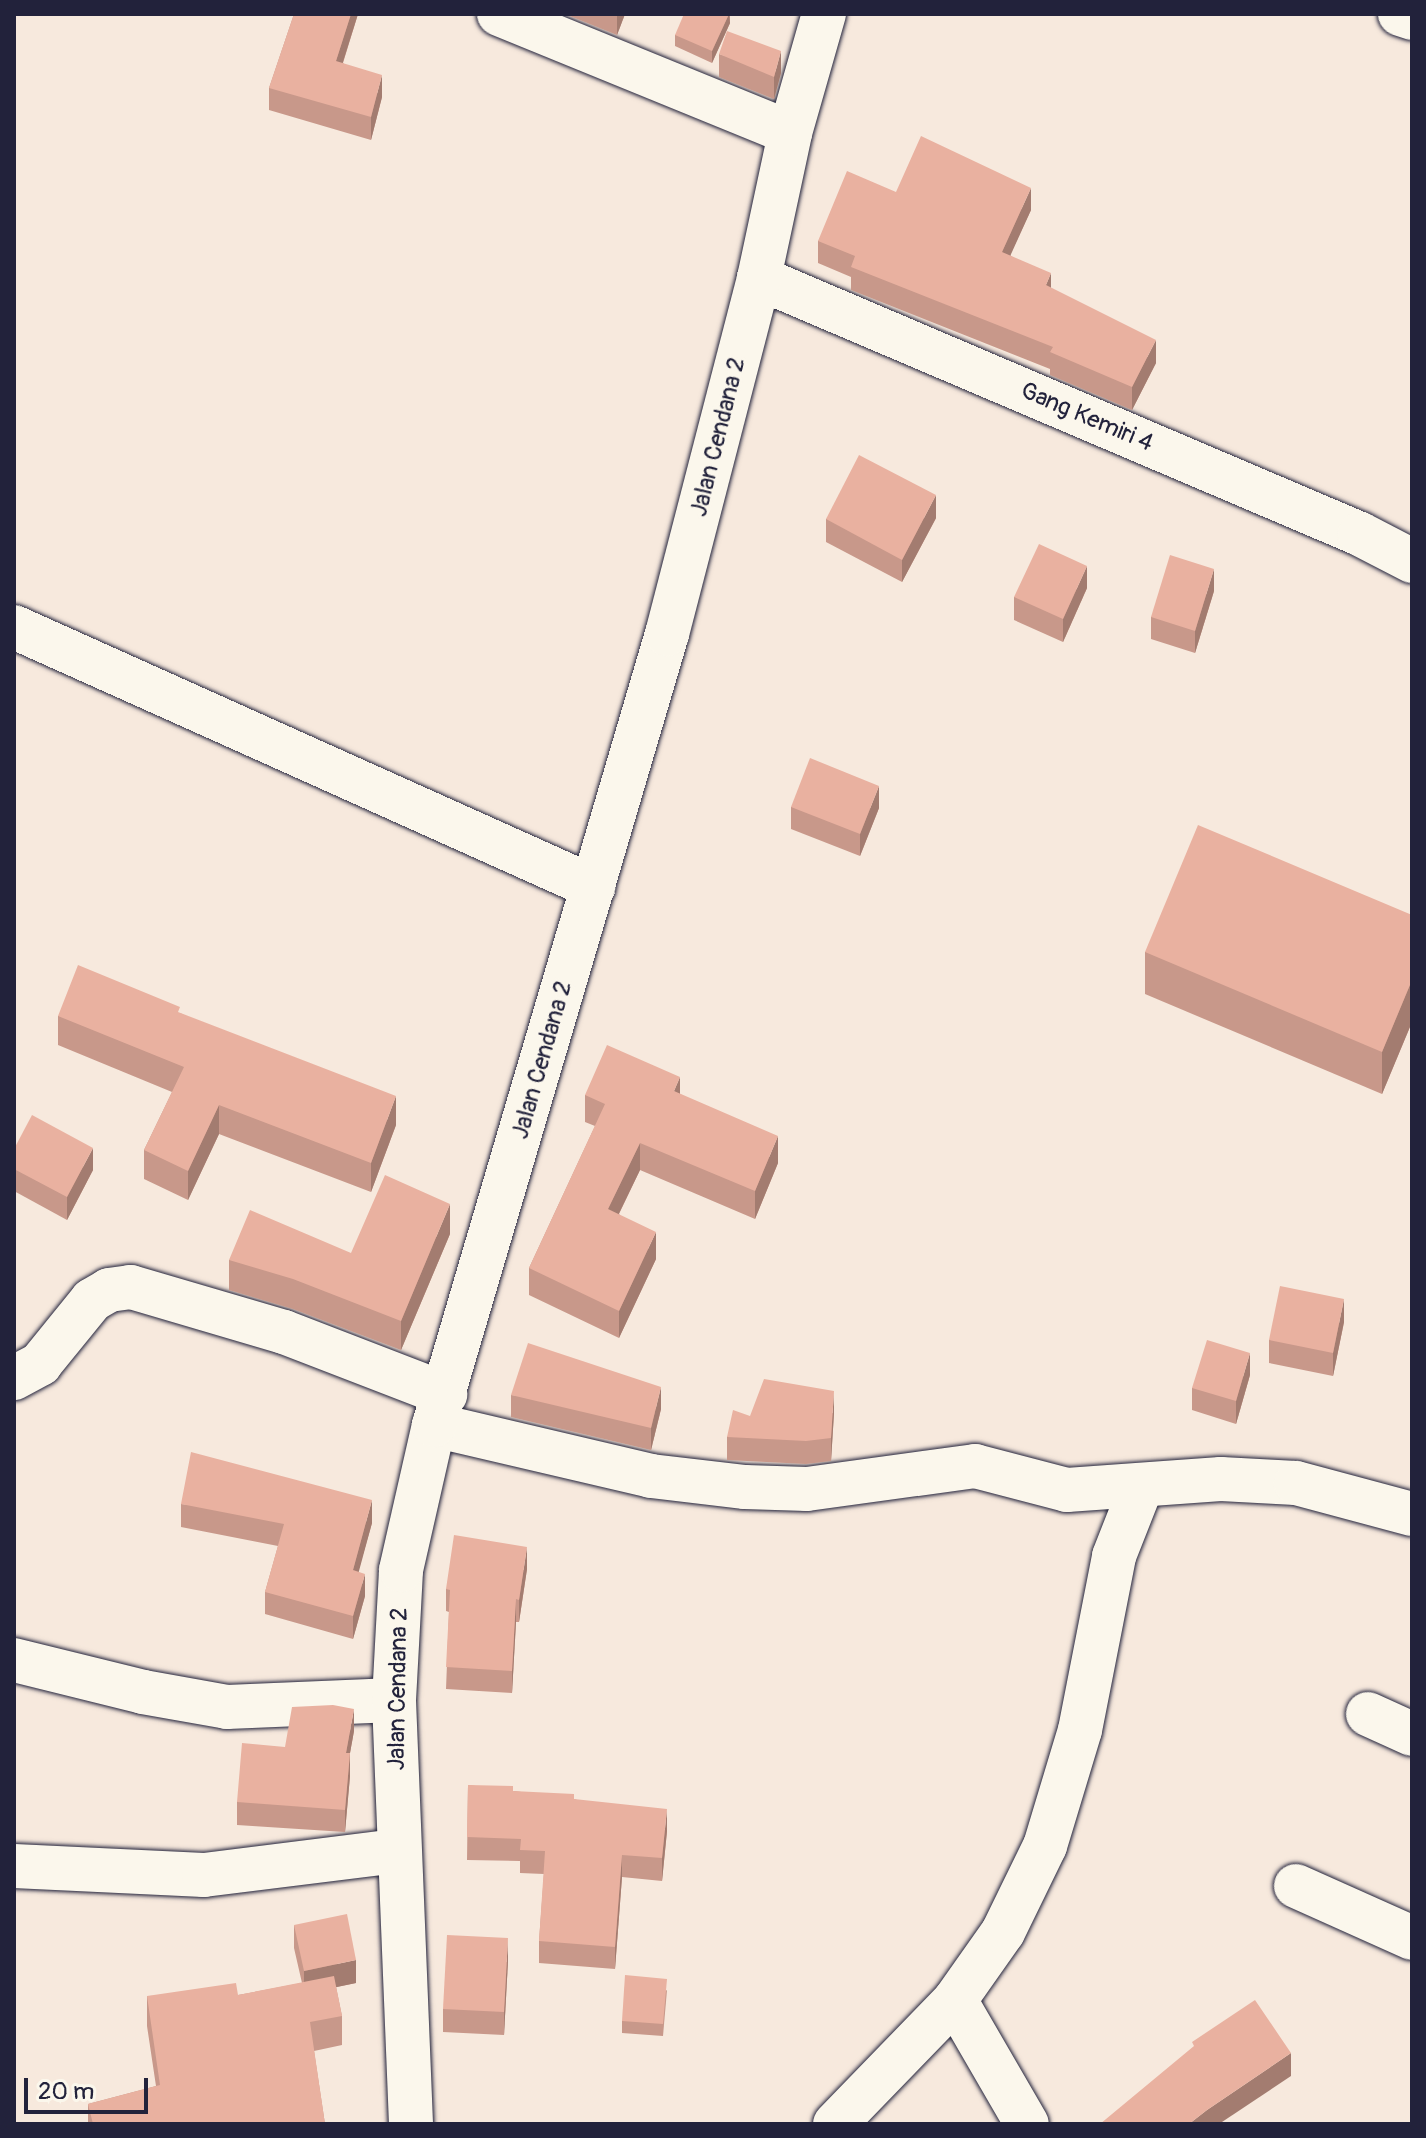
<!DOCTYPE html>
<html>
<head>
<meta charset="utf-8">
<style>
  body { margin:0 }
  #map { position:relative; width:1426px; height:2138px; overflow:hidden; background:#f7e9dd; font-family:Pangolin,sans-serif }
  div>[style] { position:absolute }
  [style*='--x'] { left:calc(var(--x)*1px); top:calc(var(--y)*1px); width:calc(var(--w)*1px); rotate:calc(var(--a)*1deg) }
  .roads { filter:drop-shadow(0 0 2px #22223b) drop-shadow(0 0 2px #22223b) }
  .minor>* { height:44px; margin:-22px; padding:0 22px; transform-origin:22px; border-radius:22px; background:#fbf7ec }
  .wall>* { inset:0; background:#c8988a }
  .shaded-wall>* { inset:0; background:#a37c70 }
  .building>* { inset:0; background:#e9b1a0 }
  span { translate:-50% -50%; white-space:nowrap; text-align:center; line-height:1.15; -webkit-text-stroke:6px #fbf7ec; paint-order:stroke }
  .street-label { font-size:24px; color:#22223b }
  .frame { position:absolute; inset:0; border:16px solid #22223b; pointer-events:none }
  .scale { position:absolute; left:24px; top:2078px; width:124px; height:36px; box-sizing:border-box; border:4px solid #22223b; border-top:0; padding-left:10px; font-size:24px; line-height:28px; white-space:nowrap; color:#22223b; -webkit-text-stroke:6px #fbf7ec; paint-order:stroke }
</style>
</head>
<body>
<div id="map">
  <div class="roads">
    <div class="minor">
      <div style="--x:499;--y:14;--w:314;--a:22.2"></div>
      <div style="--x:1400;--y:14;--w:13;--a:18"></div>
      <div style="--x:759;--y:278;--w:653;--a:23.07"></div>
      <div style="--x:1360;--y:534;--w:59;--a:27.4"></div>
      <div style="--x:14;--y:627;--w:635;--a:24.18"></div>
      <div style="--x:14;--y:1378;--w:30;--a:-28"></div>
      <div style="--x:40;--y:1364;--w:82;--a:-50.9"></div>
      <div style="--x:92;--y:1300;--w:20;--a:-30"></div>
      <div style="--x:109;--y:1290;--w:22;--a:-8"></div>
      <div style="--x:131;--y:1287;--w:159;--a:16.4"></div>
      <div style="--x:284;--y:1332;--w:173;--a:21.1"></div>
      <div style="--x:434;--y:1425;--w:223;--a:13.2"></div>
      <div style="--x:651;--y:1476;--w:95;--a:6.7"></div>
      <div style="--x:745;--y:1487;--w:62;--a:1.8"></div>
      <div style="--x:807;--y:1489;--w:170;--a:-7.8"></div>
      <div style="--x:975;--y:1466;--w:95;--a:14.6"></div>
      <div style="--x:1067;--y:1490;--w:154;--a:-4.1"></div>
      <div style="--x:1221;--y:1479;--w:75;--a:3.1"></div>
      <div style="--x:1296;--y:1483;--w:120;--a:15"></div>
      <div style="--x:14;--y:1660;--w:133;--a:13.9"></div>
      <div style="--x:143;--y:1692;--w:85;--a:10.1"></div>
      <div style="--x:227;--y:1707;--w:167;--a:-2.4"></div>
      <div style="--x:1368;--y:1714;--w:48;--a:24.4"></div>
      <div style="--x:14;--y:1866;--w:190;--a:2.7"></div>
      <div style="--x:204;--y:1875;--w:195;--a:-7.1"></div>
      <div style="--x:1296;--y:1886;--w:127;--a:24.1"></div>
      <div style="--x:955;--y:2000;--w:143;--a:59.9"></div>
      <div style="--x:411;--y:2124;--w:424;--a:-92.3"></div>
      <div style="--x:394;--y:1700;--w:130;--a:-86.9"></div>
      <div style="--x:401;--y:1570;--w:149;--a:-77.2"></div>
      <div style="--x:434;--y:1425;--w:825;--a:-73.59"></div>
      <div style="--x:667;--y:634;--w:368;--a:-75.5"></div>
      <div style="--x:759;--y:278;--w:148;--a:-77.9"></div>
      <div style="--x:790;--y:133;--w:124;--a:-74.1"></div>
      <div style="--x:835;--y:2124;--w:173;--a:-45.9"></div>
      <div style="--x:955;--y:2000;--w:83;--a:-54.8"></div>
      <div style="--x:1003;--y:1932;--w:96;--a:-64"></div>
      <div style="--x:1045;--y:1846;--w:121;--a:-73.2"></div>
      <div style="--x:1080;--y:1730;--w:177;--a:-78.9"></div>
      <div style="--x:1114;--y:1556;--w:76;--a:-68.5"></div>
    </div>
  </div>
  <div class="wall">
    <div style="clip-path:polygon(294px 14px,358px 14px,343px 63px,382px 97px,371px 140px,269px 110px,269px 88px)"></div>
    <div style="clip-path:polygon(565px 14px,625px 14px,617px 35px)"></div>
    <div style="clip-path:polygon(730px 14px,730px 23px,712px 63px,675px 46px,675px 35px)"></div>
    <div style="clip-path:polygon(719px 54px,781px 73px,774px 99px,719px 77px)"></div>
    <div style="clip-path:polygon(896px 192px,1031px 210px,1010px 255px,1051px 288px,1156px 363px,1132px 410px,1050px 375px,1050px 369px,851px 290px,851px 277px,818px 263px,818px 241px)"></div>
    <div style="clip-path:polygon(936px 518px,902px 582px,826px 542px,826px 519px)"></div>
    <div style="clip-path:polygon(1087px 588px,1063px 642px,1014px 620px,1014px 597px)"></div>
    <div style="clip-path:polygon(1214px 591px,1195px 653px,1151px 639px,1151px 617px)"></div>
    <div style="clip-path:polygon(791px 807px,879px 808px,860px 856px,791px 829px)"></div>
    <div style="clip-path:polygon(1412px 915px,1412px 1022px,1382px 1094px,1145px 994px,1145px 952px)"></div>
    <div style="clip-path:polygon(180px 1013px,396px 1125px,371px 1192px,219px 1134px,188px 1200px,144px 1179px,144px 1150px,172px 1092px,58px 1045px,58px 1016px)"></div>
    <div style="clip-path:polygon(680px 1094px,778px 1163px,755px 1219px,640px 1170px,619px 1214px,656px 1259px,619px 1338px,529px 1295px,529px 1268px,595px 1126px,585px 1122px,585px 1095px)"></div>
    <div style="clip-path:polygon(14px 1149px,93px 1170px,67px 1220px,14px 1191px)"></div>
    <div style="clip-path:polygon(450px 1234px,401px 1350px,293px 1309px,229px 1290px,229px 1260px,351px 1253px)"></div>
    <div style="clip-path:polygon(1344px 1322px,1333px 1376px,1269px 1363px,1269px 1340px)"></div>
    <div style="clip-path:polygon(1250px 1375px,1236px 1424px,1192px 1410px,1192px 1388px)"></div>
    <div style="clip-path:polygon(511px 1395px,661px 1409px,651px 1450px,511px 1417px)"></div>
    <div style="clip-path:polygon(834px 1413px,831px 1461px,806px 1464px,727px 1460px,727px 1437px,750px 1416px)"></div>
    <div style="clip-path:polygon(181px 1504px,372px 1523px,358px 1572px,365px 1596px,353px 1639px,265px 1614px,265px 1592px,278px 1546px,181px 1527px)"></div>
    <div style="clip-path:polygon(527px 1569px,519px 1622px,516px 1622px,512px 1693px,446px 1689px,449px 1612px,446px 1611px,446px 1589px)"></div>
    <div style="clip-path:polygon(354px 1731px,350px 1753px,350px 1776px,345px 1832px,237px 1825px,237px 1802px,285px 1747px)"></div>
    <div style="clip-path:polygon(468px 1785px,574px 1799px,667px 1831px,662px 1881px,622px 1877px,615px 1969px,539px 1963px,539px 1941px,544px 1874px,520px 1873px,520px 1861px,467px 1860px)"></div>
    <div style="clip-path:polygon(294px 1925px,356px 1983px,336px 1987px,342px 2016px,342px 2045px,314px 2051px,325px 2124px,88px 2124px,88px 2104px,156px 2086px,147px 2026px,147px 1996px,238px 1995px,302px 1983px,294px 1948px)"></div>
    <div style="clip-path:polygon(508px 1961px,504px 2035px,443px 2032px,443px 2009px)"></div>
    <div style="clip-path:polygon(667px 1990px,663px 2036px,622px 2033px,622px 2021px)"></div>
  </div>
  <div class="shaded-wall">
    <div style="clip-path:polygon(351px 14px,358px 14px,336px 84px,336px 61px)"></div>
    <div style="clip-path:polygon(617px 14px,625px 14px,617px 35px)"></div>
    <div style="clip-path:polygon(729px 14px,730px 23px,712px 63px,712px 51px)"></div>
    <div style="clip-path:polygon(781px 51px,781px 73px,774px 99px,774px 77px)"></div>
    <div style="clip-path:polygon(382px 75px,382px 97px,371px 140px,371px 117px)"></div>
    <div style="clip-path:polygon(1031px 188px,1031px 210px,1002px 274px,1002px 252px)"></div>
    <div style="clip-path:polygon(1051px 273px,1051px 295px,1046px 285px)"></div>
    <div style="clip-path:polygon(1156px 340px,1156px 363px,1132px 410px,1132px 387px)"></div>
    <div style="clip-path:polygon(936px 495px,936px 518px,902px 582px,902px 560px)"></div>
    <div style="clip-path:polygon(1087px 566px,1087px 588px,1063px 642px,1063px 619px)"></div>
    <div style="clip-path:polygon(1214px 569px,1214px 591px,1195px 653px,1195px 631px)"></div>
    <div style="clip-path:polygon(879px 786px,879px 808px,860px 856px,860px 834px)"></div>
    <div style="clip-path:polygon(1412px 980px,1412px 1022px,1382px 1094px,1382px 1052px)"></div>
    <div style="clip-path:polygon(680px 1077px,680px 1104px,674px 1091px)"></div>
    <div style="clip-path:polygon(396px 1096px,396px 1125px,371px 1192px,371px 1163px)"></div>
    <div style="clip-path:polygon(219px 1105px,219px 1134px,188px 1200px,188px 1171px)"></div>
    <div style="clip-path:polygon(778px 1136px,778px 1163px,755px 1219px,755px 1191px)"></div>
    <div style="clip-path:polygon(640px 1143px,640px 1170px,608px 1236px,608px 1209px)"></div>
    <div style="clip-path:polygon(93px 1148px,93px 1170px,67px 1220px,67px 1197px)"></div>
    <div style="clip-path:polygon(450px 1204px,450px 1234px,401px 1350px,401px 1321px)"></div>
    <div style="clip-path:polygon(656px 1232px,656px 1259px,619px 1338px,619px 1311px)"></div>
    <div style="clip-path:polygon(1344px 1299px,1344px 1322px,1333px 1376px,1333px 1353px)"></div>
    <div style="clip-path:polygon(1250px 1353px,1250px 1375px,1236px 1424px,1236px 1401px)"></div>
    <div style="clip-path:polygon(661px 1387px,661px 1409px,651px 1450px,651px 1428px)"></div>
    <div style="clip-path:polygon(834px 1391px,834px 1413px,831px 1461px,831px 1438px)"></div>
    <div style="clip-path:polygon(372px 1500px,372px 1523px,353px 1593px,353px 1570px)"></div>
    <div style="clip-path:polygon(527px 1547px,527px 1569px,519px 1622px,519px 1600px)"></div>
    <div style="clip-path:polygon(365px 1574px,365px 1596px,353px 1639px,353px 1616px)"></div>
    <div style="clip-path:polygon(516px 1599px,516px 1622px,512px 1693px,512px 1671px)"></div>
    <div style="clip-path:polygon(354px 1709px,354px 1731px,346px 1775px,346px 1753px)"></div>
    <div style="clip-path:polygon(350px 1753px,350px 1776px,345px 1832px,345px 1810px)"></div>
    <div style="clip-path:polygon(667px 1809px,667px 1831px,662px 1881px,662px 1858px)"></div>
    <div style="clip-path:polygon(622px 1855px,622px 1877px,615px 1969px,615px 1947px)"></div>
    <div style="clip-path:polygon(508px 1938px,508px 1961px,504px 2035px,504px 2012px)"></div>
    <div style="clip-path:polygon(356px 1960px,356px 1983px,304px 1994px,304px 1971px)"></div>
    <div style="clip-path:polygon(1291px 2053px,1291px 2076px,1219px 2124px,1189px 2124px,1207px 2110px)"></div>
  </div>
  <div class="building">
    <div style="clip-path:polygon(294px 14px,351px 14px,336px 61px,382px 75px,371px 117px,269px 88px)"></div>
    <div style="clip-path:polygon(684px 14px,729px 14px,712px 51px,675px 35px)"></div>
    <div style="clip-path:polygon(727px 31px,781px 51px,774px 77px,719px 54px)"></div>
    <div style="clip-path:polygon(921px 136px,1031px 188px,1002px 252px,1051px 273px,1046px 285px,1156px 340px,1132px 387px,1050px 352px,1053px 347px,851px 267px,855px 256px,818px 241px,847px 171px,896px 192px)"></div>
    <div style="clip-path:polygon(859px 455px,936px 495px,902px 560px,826px 519px)"></div>
    <div style="clip-path:polygon(1039px 544px,1087px 566px,1063px 619px,1014px 597px)"></div>
    <div style="clip-path:polygon(1170px 555px,1214px 569px,1195px 631px,1151px 617px)"></div>
    <div style="clip-path:polygon(810px 758px,879px 786px,860px 834px,791px 807px)"></div>
    <div style="clip-path:polygon(1198px 825px,1412px 915px,1412px 980px,1382px 1052px,1145px 952px)"></div>
    <div style="clip-path:polygon(78px 965px,180px 1007px,178px 1012px,396px 1096px,371px 1163px,219px 1105px,188px 1171px,144px 1150px,184px 1067px,58px 1016px)"></div>
    <div style="clip-path:polygon(607px 1045px,680px 1077px,674px 1091px,778px 1136px,755px 1191px,640px 1143px,608px 1209px,656px 1232px,619px 1311px,529px 1268px,605px 1104px,585px 1095px)"></div>
    <div style="clip-path:polygon(32px 1115px,93px 1148px,67px 1197px,14px 1169px,14px 1149px)"></div>
    <div style="clip-path:polygon(385px 1175px,450px 1204px,401px 1321px,293px 1279px,229px 1260px,250px 1210px,351px 1253px)"></div>
    <div style="clip-path:polygon(1280px 1286px,1344px 1299px,1333px 1353px,1269px 1340px)"></div>
    <div style="clip-path:polygon(1207px 1340px,1250px 1353px,1236px 1401px,1192px 1388px)"></div>
    <div style="clip-path:polygon(528px 1343px,661px 1387px,651px 1428px,511px 1395px)"></div>
    <div style="clip-path:polygon(764px 1379px,834px 1391px,831px 1438px,806px 1441px,727px 1437px,733px 1410px,750px 1416px)"></div>
    <div style="clip-path:polygon(191px 1452px,372px 1500px,353px 1570px,365px 1574px,353px 1616px,265px 1592px,284px 1524px,181px 1504px)"></div>
    <div style="clip-path:polygon(454px 1535px,527px 1547px,519px 1600px,516px 1599px,512px 1671px,446px 1667px,450px 1590px,446px 1589px)"></div>
    <div style="clip-path:polygon(333px 1705px,354px 1709px,346px 1753px,350px 1753px,345px 1810px,237px 1802px,242px 1743px,285px 1747px,292px 1707px)"></div>
    <div style="clip-path:polygon(468px 1785px,513px 1786px,513px 1791px,574px 1794px,574px 1799px,667px 1809px,662px 1858px,622px 1855px,615px 1947px,539px 1941px,545px 1851px,520px 1850px,521px 1839px,467px 1837px)"></div>
    <div style="clip-path:polygon(347px 1914px,356px 1960px,304px 1971px,294px 1925px)"></div>
    <div style="clip-path:polygon(447px 1935px,508px 1938px,504px 2012px,443px 2009px)"></div>
    <div style="clip-path:polygon(625px 1975px,667px 1979px,663px 2024px,622px 2021px)"></div>
    <div style="clip-path:polygon(334px 1976px,342px 2016px,310px 2022px,325px 2124px,93px 2124px,88px 2104px,160px 2085px,147px 1996px,236px 1983px,238px 1995px)"></div>
    <div style="clip-path:polygon(1255px 2000px,1291px 2053px,1207px 2110px,1189px 2124px,1100px 2124px,1194px 2046px,1192px 2042px)"></div>
  </div>
  <div class="street-label">
    <span style="left:1087px;top:417px;rotate:23deg">Gang Kemiri 4</span>
    <span style="left:718px;top:437px;rotate:-76deg">Jalan Cendana 2</span>
    <span style="left:542px;top:1060px;rotate:-74deg">Jalan Cendana 2</span>
    <span style="left:398px;top:1689px;rotate:-89deg">Jalan Cendana 2</span>
  </div>
  <div class="frame"></div>
  <div class="scale">20 m</div>
</div>
</body>
</html>
